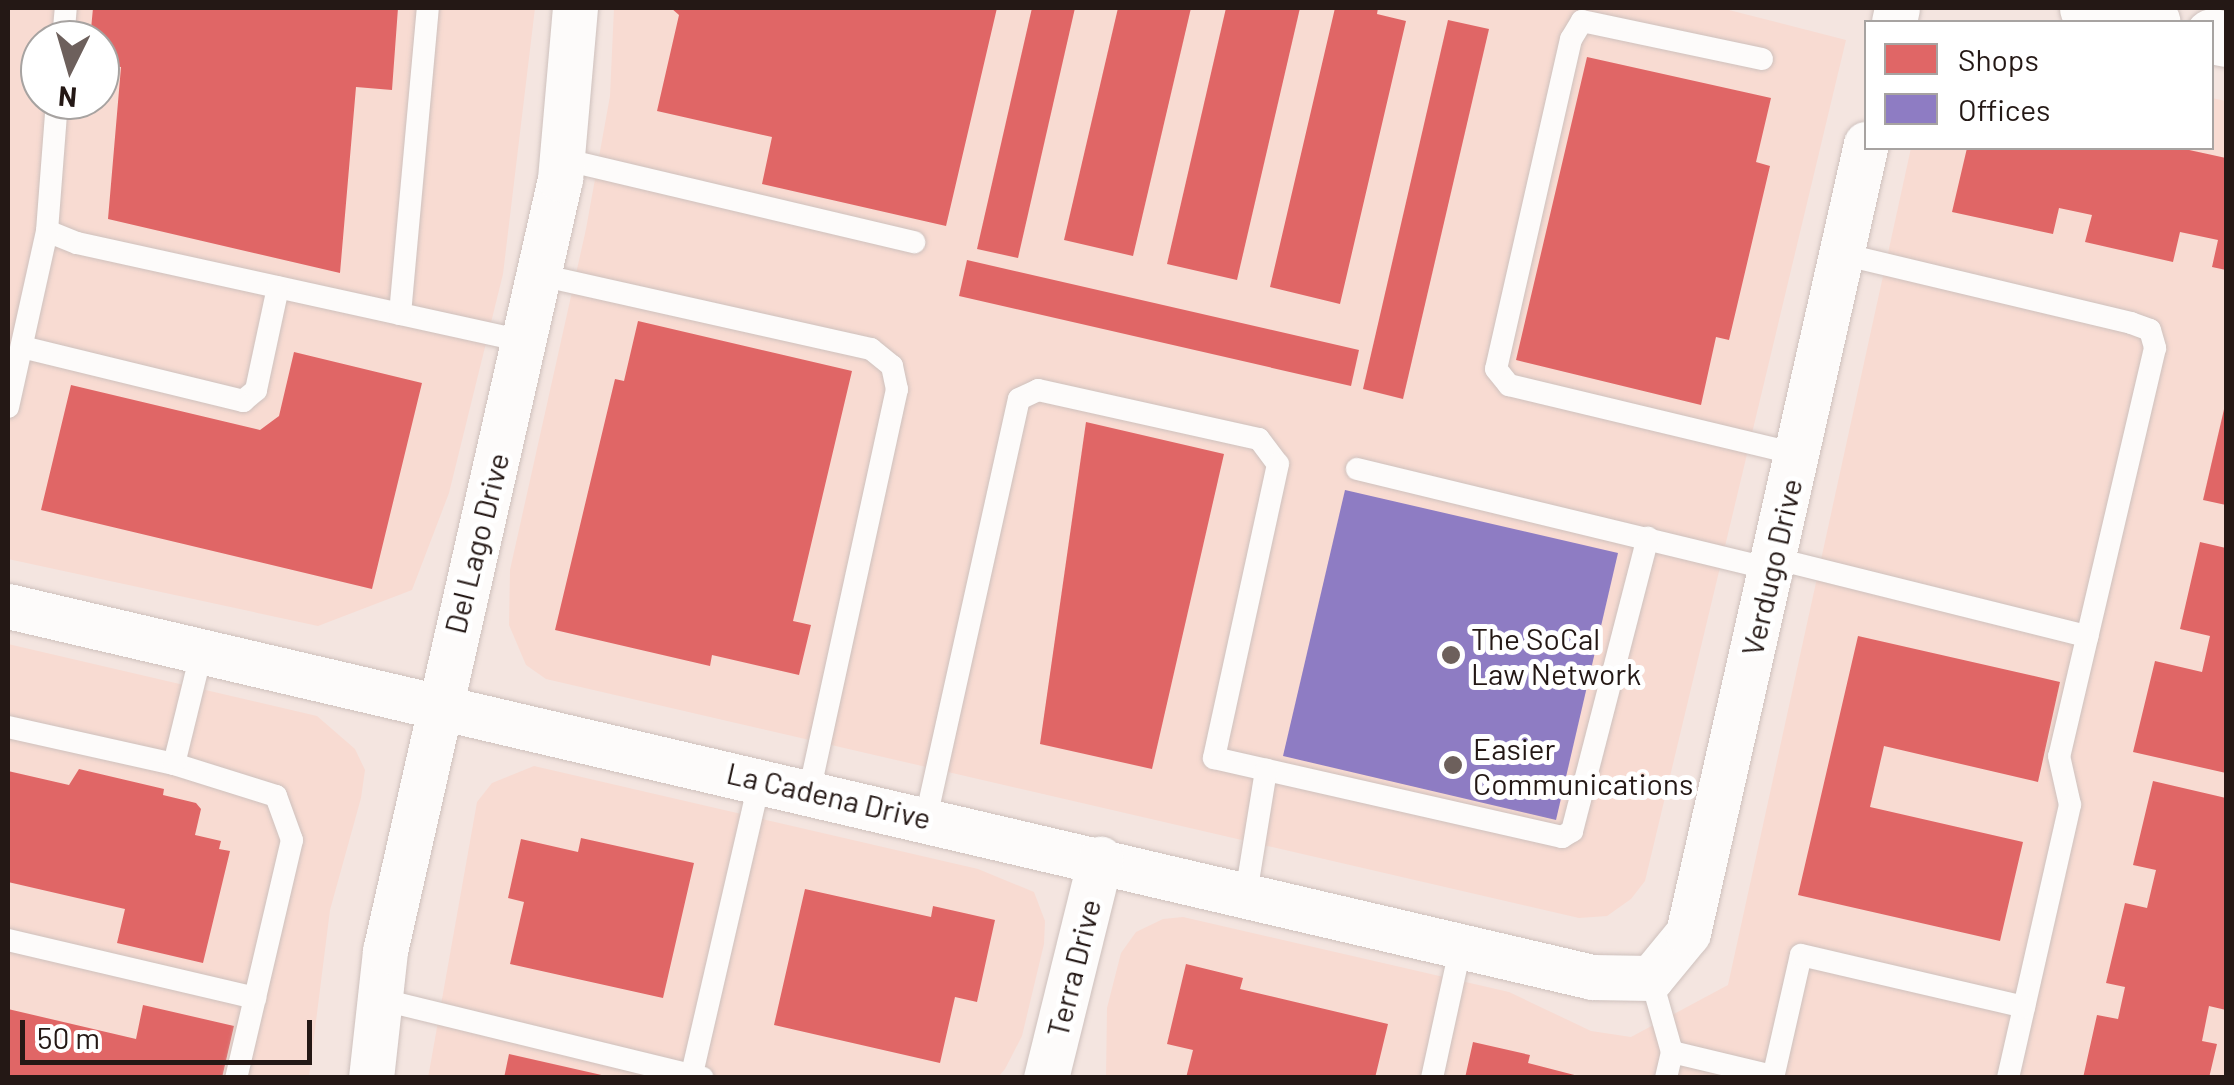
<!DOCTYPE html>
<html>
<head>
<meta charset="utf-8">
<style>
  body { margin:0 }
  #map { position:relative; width:2234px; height:1085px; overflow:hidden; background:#f4e5e0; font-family:Barlow,sans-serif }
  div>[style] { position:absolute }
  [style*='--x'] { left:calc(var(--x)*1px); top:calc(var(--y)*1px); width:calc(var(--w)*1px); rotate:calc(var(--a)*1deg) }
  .built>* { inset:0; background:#f8dbd2 }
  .shops>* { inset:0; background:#e06666 }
  .offices>* { inset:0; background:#8e7cc3 }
  .roads { filter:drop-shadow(0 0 2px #cec1bd) drop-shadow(0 0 2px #cec1bd) }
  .service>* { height:22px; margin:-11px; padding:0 11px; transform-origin:11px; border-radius:11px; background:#fdfbfa }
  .minor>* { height:45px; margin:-22.5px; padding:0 22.5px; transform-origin:22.5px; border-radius:22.5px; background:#fdfbfa }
  .tertiary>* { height:55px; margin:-27.5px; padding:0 27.5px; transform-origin:27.5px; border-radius:27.5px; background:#fdfbfa }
  .dots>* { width:28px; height:28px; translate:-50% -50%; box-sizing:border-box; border:5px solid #fff; border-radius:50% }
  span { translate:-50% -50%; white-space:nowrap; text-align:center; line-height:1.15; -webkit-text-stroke:10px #fff; paint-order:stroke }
  .street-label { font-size:30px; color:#241815 }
  .poi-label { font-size:30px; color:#241815 }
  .left { translate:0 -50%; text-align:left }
  .frame { position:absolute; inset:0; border:10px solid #241815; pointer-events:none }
  .legend { position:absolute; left:1864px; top:20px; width:350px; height:130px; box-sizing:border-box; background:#fff; border:2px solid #a7a3a1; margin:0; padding:12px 18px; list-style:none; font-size:30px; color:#241815 }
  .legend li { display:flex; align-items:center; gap:20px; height:50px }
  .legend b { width:50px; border:2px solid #a7a3a1 }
  .north { position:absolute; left:20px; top:20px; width:100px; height:100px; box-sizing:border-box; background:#fff; border:2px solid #a7a3a1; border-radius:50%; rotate:185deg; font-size:28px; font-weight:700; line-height:40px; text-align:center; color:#241815 }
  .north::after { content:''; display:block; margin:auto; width:35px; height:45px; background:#6d605c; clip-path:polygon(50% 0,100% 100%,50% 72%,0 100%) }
  .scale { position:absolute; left:20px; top:1020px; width:292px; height:45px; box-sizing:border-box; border:5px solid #241815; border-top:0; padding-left:12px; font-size:30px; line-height:35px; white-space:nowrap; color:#241815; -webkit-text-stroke:8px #fff; paint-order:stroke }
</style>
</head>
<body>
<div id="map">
  <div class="built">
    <div style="clip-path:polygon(evenodd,8px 8px,535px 8px,503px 274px,449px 493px,412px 590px,318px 626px,8px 559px,8px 8px,40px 40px,100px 40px,100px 100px,40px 100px,40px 40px)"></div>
    <div style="clip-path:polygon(614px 8px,1721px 8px,1846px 40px,1645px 881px,1631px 899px,1607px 916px,1579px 918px,546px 679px,526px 665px,509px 625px,510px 570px,586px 229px,610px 96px)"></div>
    <div style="clip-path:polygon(2212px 98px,2226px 101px,2225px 1077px,1106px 1078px,1107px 1008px,1121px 953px,1136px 932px,1163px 919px,1183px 917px,1509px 992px,1591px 1031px,1631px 1037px,1728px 985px,1911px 148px,2212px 148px)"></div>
    <div style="clip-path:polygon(8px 644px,317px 716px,355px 749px,365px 770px,361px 798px,330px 910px,309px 1077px,8px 1078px)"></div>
    <div style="clip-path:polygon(534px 766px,978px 869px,1034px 892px,1045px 921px,1044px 944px,1022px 1036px,1005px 1069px,998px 1077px,428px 1078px,477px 802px,492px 783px)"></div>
  </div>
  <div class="shops">
    <div style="clip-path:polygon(93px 8px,398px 8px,392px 90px,356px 87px,340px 273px,108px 219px,121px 67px,100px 65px,100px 40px,90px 40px)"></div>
    <div style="clip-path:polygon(671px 8px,997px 8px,946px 226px,762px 184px,772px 137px,657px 111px,679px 15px)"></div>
    <div style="clip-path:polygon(1032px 8px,1075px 8px,1018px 258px,977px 249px)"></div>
    <div style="clip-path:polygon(1118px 8px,1191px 8px,1133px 256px,1064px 240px)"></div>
    <div style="clip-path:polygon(1226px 8px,1300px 8px,1237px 280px,1167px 264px)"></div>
    <div style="clip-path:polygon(1335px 8px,1378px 8px,1377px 14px,1406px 21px,1340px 304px,1270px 287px)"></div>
    <div style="clip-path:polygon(1448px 20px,1489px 29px,1403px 399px,1363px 389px)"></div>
    <div style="clip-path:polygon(1587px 57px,1771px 98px,1756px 162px,1770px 166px,1729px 340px,1716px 337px,1701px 405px,1516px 360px)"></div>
    <div style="clip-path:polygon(1967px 148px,2180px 148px,2226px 158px,2226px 270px,2212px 267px,2218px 240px,2180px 232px,2173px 262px,2085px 242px,2092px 215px,2059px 208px,2053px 234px,1952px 212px)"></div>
    <div style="clip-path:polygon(967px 260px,1359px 350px,1351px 386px,959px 296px)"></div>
    <div style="clip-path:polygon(638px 321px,852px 371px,793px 621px,811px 625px,799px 675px,712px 655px,710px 666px,555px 630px,615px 379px,624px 381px)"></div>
    <div style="clip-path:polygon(294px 352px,422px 383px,372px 589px,41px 510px,71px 385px,260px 430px,279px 416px)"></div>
    <div style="clip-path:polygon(2225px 405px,2226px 405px,2226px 505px,2203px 500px)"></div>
    <div style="clip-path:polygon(1086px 422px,1224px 454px,1152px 769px,1040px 744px)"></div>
    <div style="clip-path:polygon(2200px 542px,2226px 548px,2226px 773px,2133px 752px,2155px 661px,2202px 672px,2210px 636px,2180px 629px)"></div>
    <div style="clip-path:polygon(1858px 636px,2060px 682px,2038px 782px,1884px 746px,1870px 807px,2023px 842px,2000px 941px,1798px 895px)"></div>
    <div style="clip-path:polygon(79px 769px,164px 789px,163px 795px,196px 803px,201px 809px,195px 835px,221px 841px,219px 849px,230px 851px,203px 963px,117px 943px,125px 909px,8px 882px,8px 771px,69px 785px)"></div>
    <div style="clip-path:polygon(2153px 781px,2226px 798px,2226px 1010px,2209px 1006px,2202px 1041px,2217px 1044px,2209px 1078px,2083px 1078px,2097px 1015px,2118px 1019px,2125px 987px,2106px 983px,2125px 903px,2147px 908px,2156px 870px,2133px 865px)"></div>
    <div style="clip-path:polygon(581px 838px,694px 863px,663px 998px,510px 964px,524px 902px,508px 898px,521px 839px,578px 852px)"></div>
    <div style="clip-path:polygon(805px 889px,931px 917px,933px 906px,995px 920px,977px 1002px,955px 997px,940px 1063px,774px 1025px)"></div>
    <div style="clip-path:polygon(1186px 964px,1243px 978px,1240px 989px,1388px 1024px,1375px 1078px,1186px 1078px,1193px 1050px,1167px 1044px)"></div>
    <div style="clip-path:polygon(143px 1005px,234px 1026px,222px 1078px,8px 1078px,8px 1009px,136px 1039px)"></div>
    <div style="clip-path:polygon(1473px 1042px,1530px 1055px,1528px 1063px,1586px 1078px,1465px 1078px)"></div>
    <div style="clip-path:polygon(509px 1054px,606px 1076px,606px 1078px,504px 1078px)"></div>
  </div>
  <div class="offices">
    <div style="clip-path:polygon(1345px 490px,1618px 553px,1556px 820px,1283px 756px)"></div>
  </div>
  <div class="roads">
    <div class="service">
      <div style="--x:63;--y:40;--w:32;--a:-85"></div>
      <div style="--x:1762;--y:59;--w:184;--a:-168.1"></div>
      <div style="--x:1582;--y:21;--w:21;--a:121"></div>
      <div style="--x:1571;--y:39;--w:338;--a:102.8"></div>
      <div style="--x:1496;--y:369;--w:21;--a:51"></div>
      <div style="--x:1509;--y:385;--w:296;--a:13.5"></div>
      <div style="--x:562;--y:159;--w:362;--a:13.3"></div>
      <div style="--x:47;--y:231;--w:32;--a:22"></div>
      <div style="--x:77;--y:243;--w:458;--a:12.4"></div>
      <div style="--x:1842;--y:254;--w:297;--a:13.4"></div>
      <div style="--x:2131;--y:323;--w:20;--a:20"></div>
      <div style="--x:2150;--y:330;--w:19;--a:74"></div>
      <div style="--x:2155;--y:348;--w:419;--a:103.2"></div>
      <div style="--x:2059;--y:756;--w:50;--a:77.3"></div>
      <div style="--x:2070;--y:805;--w:280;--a:102.8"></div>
      <div style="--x:540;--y:275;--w:339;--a:12.6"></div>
      <div style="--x:871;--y:349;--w:27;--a:39"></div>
      <div style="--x:892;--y:366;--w:24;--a:78"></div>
      <div style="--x:897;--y:389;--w:412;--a:102.3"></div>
      <div style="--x:400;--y:314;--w:307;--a:-84.8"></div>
      <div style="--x:22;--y:347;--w:228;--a:13.7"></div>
      <div style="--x:243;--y:401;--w:17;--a:-40"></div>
      <div style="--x:256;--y:390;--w:105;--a:-77.9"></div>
      <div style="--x:8;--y:407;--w:180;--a:-77.5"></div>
      <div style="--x:47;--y:231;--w:131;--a:-85.6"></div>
      <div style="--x:1357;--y:469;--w:426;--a:13.6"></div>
      <div style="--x:1773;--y:558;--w:324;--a:14"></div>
      <div style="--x:8;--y:727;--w:170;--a:12.6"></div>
      <div style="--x:174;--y:764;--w:107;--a:17.4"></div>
      <div style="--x:276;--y:796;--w:47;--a:70"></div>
      <div style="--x:292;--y:840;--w:244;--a:103.2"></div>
      <div style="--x:174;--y:764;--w:117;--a:-76.2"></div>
      <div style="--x:926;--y:818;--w:429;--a:-77.5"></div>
      <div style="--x:1019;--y:399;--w:21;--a:-25"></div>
      <div style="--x:1038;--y:390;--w:226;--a:12.5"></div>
      <div style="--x:1259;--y:439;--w:31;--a:53"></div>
      <div style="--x:1278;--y:464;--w:301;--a:102.3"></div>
      <div style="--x:1214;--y:758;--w:357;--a:12.8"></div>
      <div style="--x:1562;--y:837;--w:12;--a:-31"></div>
      <div style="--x:1572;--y:831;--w:303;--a:-75.5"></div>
      <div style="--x:1246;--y:894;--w:126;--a:-80.8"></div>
      <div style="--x:8;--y:940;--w:254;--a:13.2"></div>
      <div style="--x:1651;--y:978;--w:77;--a:74.2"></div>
      <div style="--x:1672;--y:1052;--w:27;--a:103"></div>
      <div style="--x:379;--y:999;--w:333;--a:13.7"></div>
      <div style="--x:1672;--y:1052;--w:104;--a:13.4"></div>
      <div style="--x:691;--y:1078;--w:307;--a:-77"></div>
      <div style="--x:1432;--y:1078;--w:136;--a:-77.7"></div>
      <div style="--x:1773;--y:1078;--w:126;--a:-77.2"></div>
      <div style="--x:1801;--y:955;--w:229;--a:13.1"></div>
    </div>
    <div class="minor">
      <div style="--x:1894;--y:22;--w:14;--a:-78"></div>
      <div style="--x:8;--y:606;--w:1627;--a:13.18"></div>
      <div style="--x:1592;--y:977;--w:59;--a:1"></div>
      <div style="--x:1651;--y:978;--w:58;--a:-50.6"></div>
      <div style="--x:1688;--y:933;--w:809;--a:-77.29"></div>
      <div style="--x:371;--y:1078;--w:128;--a:-83.7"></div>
      <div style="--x:385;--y:951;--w:792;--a:-77.23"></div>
      <div style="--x:560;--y:179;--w:172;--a:-85"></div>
      <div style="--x:1046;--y:1078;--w:226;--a:-76.1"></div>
    </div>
    <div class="tertiary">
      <div style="--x:2087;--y:8;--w:67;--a:12"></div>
      <div style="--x:2212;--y:36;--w:14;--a:12"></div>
    </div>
  </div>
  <div class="dots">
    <div style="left:1451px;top:655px;background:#6d605c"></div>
    <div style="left:1453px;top:765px;background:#6d605c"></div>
  </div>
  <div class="street-label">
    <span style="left:476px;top:543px;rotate:-76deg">Del Lago Drive</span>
    <span style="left:1771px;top:567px;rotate:-77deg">Verdugo Drive</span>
    <span style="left:829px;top:795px;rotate:13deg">La Cadena Drive</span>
    <span style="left:1073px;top:968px;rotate:-76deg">Terra Drive</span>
  </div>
  <div class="poi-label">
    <span class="left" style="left:1471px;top:655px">The SoCal<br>Law Network</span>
    <span class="left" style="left:1473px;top:765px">Easier<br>Communications</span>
  </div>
  <div class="frame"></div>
  <ul class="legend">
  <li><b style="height:28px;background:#e06666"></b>Shops</li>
  <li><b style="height:28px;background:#8e7cc3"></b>Offices</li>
  </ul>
  <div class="north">N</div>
  <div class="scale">50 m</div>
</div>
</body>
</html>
